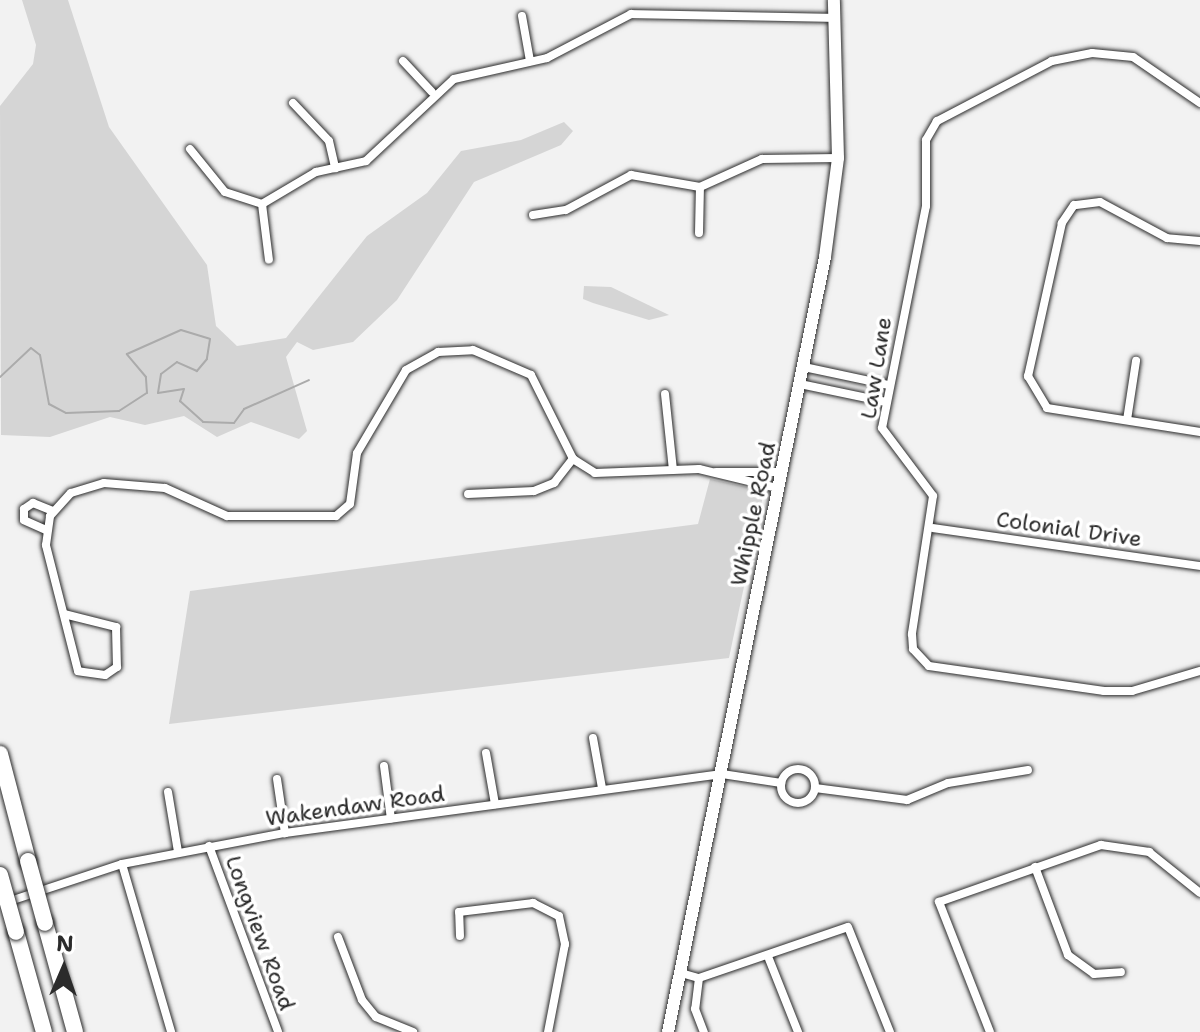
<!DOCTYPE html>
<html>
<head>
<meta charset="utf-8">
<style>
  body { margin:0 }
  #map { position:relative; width:1200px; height:1032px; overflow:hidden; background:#f2f2f2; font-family:"Shantell Sans",sans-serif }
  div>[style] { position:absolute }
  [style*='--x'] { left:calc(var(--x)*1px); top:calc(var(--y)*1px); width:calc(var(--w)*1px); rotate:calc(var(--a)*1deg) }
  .green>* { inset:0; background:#d5d5d5 }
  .stream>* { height:2px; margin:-1px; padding:0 1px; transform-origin:1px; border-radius:1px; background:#ababab }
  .roads { filter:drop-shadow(0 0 2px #2b2b2b) drop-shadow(0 0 2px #2b2b2b) }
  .minor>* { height:8px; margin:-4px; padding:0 4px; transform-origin:4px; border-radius:4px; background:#fff }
  .minor>.ring { margin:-4px; padding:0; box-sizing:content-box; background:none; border:8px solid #fff; border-radius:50% }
  .secondary>* { height:12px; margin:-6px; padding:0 6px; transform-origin:6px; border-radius:6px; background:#fff }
  .motorway>* { height:16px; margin:-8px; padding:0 8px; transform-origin:8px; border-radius:8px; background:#fff }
  .bridges { filter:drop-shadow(0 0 2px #2b2b2b) drop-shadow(0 0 2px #2b2b2b) }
  .motorway-bridge>* { height:16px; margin:-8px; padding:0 8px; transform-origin:8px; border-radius:8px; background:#fff }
  span { translate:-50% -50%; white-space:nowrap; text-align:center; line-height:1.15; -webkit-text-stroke:7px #fff; paint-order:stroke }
  .street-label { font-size:22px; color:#2b2b2b }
  .north { position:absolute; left:24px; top:928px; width:80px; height:80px; -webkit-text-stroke:6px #fff; paint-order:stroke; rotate:2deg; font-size:22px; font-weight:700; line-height:32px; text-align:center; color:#2b2b2b }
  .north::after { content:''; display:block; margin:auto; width:28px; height:36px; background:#2b2b2b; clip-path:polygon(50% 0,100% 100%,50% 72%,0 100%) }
</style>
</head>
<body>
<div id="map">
  <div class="green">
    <div style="clip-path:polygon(22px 0,68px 0,109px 127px,207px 265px,216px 326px,237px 346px,286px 338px,367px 236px,427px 193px,461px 151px,521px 140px,564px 122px,573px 131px,561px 145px,474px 182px,397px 300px,353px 342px,313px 350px,297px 342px,286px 357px,307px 431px,299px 439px,251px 422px,217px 437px,184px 416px,145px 425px,110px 417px,50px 437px,1px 435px,0 106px,33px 64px,36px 45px)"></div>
    <div style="clip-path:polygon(584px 286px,611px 287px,669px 315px,649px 320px,593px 303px,583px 299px)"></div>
    <div style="clip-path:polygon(710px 479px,764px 491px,729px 658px,169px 724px,190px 591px,698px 524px)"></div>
  </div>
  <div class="stream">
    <div style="--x:0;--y:377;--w:42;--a:-43.1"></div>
    <div style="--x:31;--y:348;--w:11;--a:38"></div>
    <div style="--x:40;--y:355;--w:50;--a:79.6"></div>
    <div style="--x:49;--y:404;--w:19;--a:28"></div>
    <div style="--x:66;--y:413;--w:53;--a:-2.2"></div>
    <div style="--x:119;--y:411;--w:33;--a:-33"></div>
    <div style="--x:147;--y:393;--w:16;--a:-94"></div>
    <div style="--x:146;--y:377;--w:30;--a:-130"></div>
    <div style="--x:127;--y:354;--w:59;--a:-24"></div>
    <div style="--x:181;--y:330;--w:30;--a:17"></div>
    <div style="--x:210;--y:339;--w:20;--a:99"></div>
    <div style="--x:207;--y:359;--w:16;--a:130"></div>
    <div style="--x:197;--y:371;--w:22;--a:-156"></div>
    <div style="--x:177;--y:362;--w:20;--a:143"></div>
    <div style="--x:161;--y:374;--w:19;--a:99"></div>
    <div style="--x:158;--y:393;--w:26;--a:-9"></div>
    <div style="--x:184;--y:389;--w:13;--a:108"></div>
    <div style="--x:180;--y:401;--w:31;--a:42"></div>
    <div style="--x:203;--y:422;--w:31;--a:2"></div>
    <div style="--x:234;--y:423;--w:17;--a:-54"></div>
    <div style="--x:244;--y:409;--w:71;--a:-24"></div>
  </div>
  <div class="roads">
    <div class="minor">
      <div style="--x:522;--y:16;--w:46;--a:79.9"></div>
      <div style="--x:403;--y:61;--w:42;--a:46.9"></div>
      <div style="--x:293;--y:103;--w:52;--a:46.5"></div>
      <div style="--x:329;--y:141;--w:28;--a:77"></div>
      <div style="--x:1200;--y:103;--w:81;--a:-145.5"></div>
      <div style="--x:1133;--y:57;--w:41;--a:-174.4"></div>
      <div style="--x:1092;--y:53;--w:41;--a:168.7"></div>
      <div style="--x:1052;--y:61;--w:130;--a:152.4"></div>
      <div style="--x:937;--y:121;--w:22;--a:120"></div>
      <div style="--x:926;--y:140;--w:66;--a:90"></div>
      <div style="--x:926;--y:206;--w:226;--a:101.2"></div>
      <div style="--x:882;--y:428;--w:85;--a:53.1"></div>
      <div style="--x:933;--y:496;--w:140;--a:98.7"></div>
      <div style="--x:912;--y:634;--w:15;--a:86"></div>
      <div style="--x:913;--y:649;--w:23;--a:47"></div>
      <div style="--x:929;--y:666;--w:177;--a:8.1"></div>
      <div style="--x:1104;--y:691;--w:28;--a:0"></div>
      <div style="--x:1132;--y:691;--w:71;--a:-16.4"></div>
      <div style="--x:190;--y:149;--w:55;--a:50.9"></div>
      <div style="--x:225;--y:192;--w:39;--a:18"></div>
      <div style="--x:262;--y:204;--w:63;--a:-30.7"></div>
      <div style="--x:316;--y:172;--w:51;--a:-12.4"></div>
      <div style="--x:366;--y:161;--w:120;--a:-43"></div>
      <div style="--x:454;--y:79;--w:95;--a:-12.7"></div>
      <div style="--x:547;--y:58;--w:95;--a:-27.6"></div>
      <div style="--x:631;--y:14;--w:204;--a:1.1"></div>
      <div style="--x:262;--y:204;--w:56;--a:82.9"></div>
      <div style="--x:533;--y:215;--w:33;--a:-9"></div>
      <div style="--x:566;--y:210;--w:74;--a:-28.3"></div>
      <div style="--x:631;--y:175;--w:70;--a:9.9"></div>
      <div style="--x:700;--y:187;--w:68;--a:-24.3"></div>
      <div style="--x:762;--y:159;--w:76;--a:-0.8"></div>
      <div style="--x:699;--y:233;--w:46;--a:-88.8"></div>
      <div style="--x:1200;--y:241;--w:33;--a:-175"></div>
      <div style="--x:1167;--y:238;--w:76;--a:-151.8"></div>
      <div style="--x:1100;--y:202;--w:26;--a:173"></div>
      <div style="--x:1074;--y:205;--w:22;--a:124"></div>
      <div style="--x:1062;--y:223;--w:157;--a:102.5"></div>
      <div style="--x:1028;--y:376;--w:37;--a:59"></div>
      <div style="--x:1047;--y:408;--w:155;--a:8.9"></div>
      <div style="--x:804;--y:367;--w:87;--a:12"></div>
      <div style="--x:800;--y:384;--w:88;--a:11.8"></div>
      <div style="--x:665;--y:394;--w:76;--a:84"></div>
      <div style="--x:1127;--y:420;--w:60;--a:-81.3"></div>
      <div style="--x:716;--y:472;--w:66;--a:0"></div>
      <div style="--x:468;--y:494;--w:66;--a:-2.6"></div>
      <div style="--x:534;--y:491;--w:22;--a:-22"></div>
      <div style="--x:554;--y:483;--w:31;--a:-52"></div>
      <div style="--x:933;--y:528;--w:270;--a:8.1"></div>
      <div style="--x:46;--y:530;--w:24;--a:-156"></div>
      <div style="--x:24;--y:520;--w:11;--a:-90"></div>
      <div style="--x:24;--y:509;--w:11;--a:-34"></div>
      <div style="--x:33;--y:503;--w:22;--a:22"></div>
      <div style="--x:64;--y:614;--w:54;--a:14"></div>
      <div style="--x:116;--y:627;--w:40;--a:88.6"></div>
      <div style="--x:117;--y:667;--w:14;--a:146"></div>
      <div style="--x:105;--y:675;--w:27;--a:-172"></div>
      <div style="--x:78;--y:671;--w:130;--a:-104.3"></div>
      <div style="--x:46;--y:545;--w:29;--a:-82"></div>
      <div style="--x:50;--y:516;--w:31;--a:-48"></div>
      <div style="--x:71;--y:493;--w:34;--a:-17"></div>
      <div style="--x:104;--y:483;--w:61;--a:4.7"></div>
      <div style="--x:165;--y:488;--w:68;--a:24.3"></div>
      <div style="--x:227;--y:516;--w:109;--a:0"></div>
      <div style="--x:336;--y:516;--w:18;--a:-41"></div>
      <div style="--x:350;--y:504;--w:51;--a:-82.2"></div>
      <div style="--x:357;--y:453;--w:96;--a:-59.4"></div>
      <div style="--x:406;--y:370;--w:37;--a:-29"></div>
      <div style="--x:438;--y:352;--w:35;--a:-3"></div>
      <div style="--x:473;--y:350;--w:63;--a:23.3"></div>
      <div style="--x:531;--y:375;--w:94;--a:63.4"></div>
      <div style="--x:573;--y:459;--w:26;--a:32"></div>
      <div style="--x:595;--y:473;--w:104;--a:-2.2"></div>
      <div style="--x:699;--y:469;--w:80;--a:13.7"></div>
      <div style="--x:593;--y:738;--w:51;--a:79.8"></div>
      <div style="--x:486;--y:753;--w:52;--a:80"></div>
      <div style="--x:384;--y:766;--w:53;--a:82.5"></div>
      <div class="ring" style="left:781px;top:769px;width:26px;height:26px"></div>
      <div style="--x:277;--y:779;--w:55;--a:81.6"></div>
      <div style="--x:815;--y:788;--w:93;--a:7.4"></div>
      <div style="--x:907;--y:800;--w:44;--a:-22.5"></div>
      <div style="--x:948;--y:783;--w:81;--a:-9.2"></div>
      <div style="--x:168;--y:792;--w:61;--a:80.5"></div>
      <div style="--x:209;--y:846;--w:198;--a:69.6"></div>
      <div style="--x:122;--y:864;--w:175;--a:73.7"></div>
      <div style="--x:1035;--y:867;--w:94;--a:69.4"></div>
      <div style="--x:1068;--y:955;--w:32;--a:36"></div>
      <div style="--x:1094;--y:974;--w:27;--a:-4"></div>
      <div style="--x:7;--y:902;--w:121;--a:-18.3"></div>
      <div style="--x:122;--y:864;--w:166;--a:-10.8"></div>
      <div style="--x:285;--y:833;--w:441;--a:-7.7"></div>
      <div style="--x:722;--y:774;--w:60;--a:8.7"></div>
      <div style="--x:460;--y:936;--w:24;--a:-92"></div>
      <div style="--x:459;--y:912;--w:75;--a:-6.9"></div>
      <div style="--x:533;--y:903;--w:29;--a:27"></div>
      <div style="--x:559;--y:916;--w:29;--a:78"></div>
      <div style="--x:565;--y:944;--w:90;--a:100.9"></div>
      <div style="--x:338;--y:937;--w:67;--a:69.1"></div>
      <div style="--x:362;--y:1000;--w:22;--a:51"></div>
      <div style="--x:376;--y:1017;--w:40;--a:22"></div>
      <div style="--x:769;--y:959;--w:79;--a:68.3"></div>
      <div style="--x:681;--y:973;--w:19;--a:16"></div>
      <div style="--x:699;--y:978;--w:31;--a:97"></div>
      <div style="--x:695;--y:1009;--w:25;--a:69"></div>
      <div style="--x:699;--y:978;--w:157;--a:-18.9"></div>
      <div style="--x:848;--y:927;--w:113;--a:68.2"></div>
      <div style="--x:990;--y:1032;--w:140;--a:-111.4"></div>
      <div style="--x:939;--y:902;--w:172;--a:-19.4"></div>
      <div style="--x:1101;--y:845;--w:49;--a:8.3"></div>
      <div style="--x:1149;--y:852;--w:65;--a:38.8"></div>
    </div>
    <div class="secondary">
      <div style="--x:668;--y:1032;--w:791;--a:-78.55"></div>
      <div style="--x:825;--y:257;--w:100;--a:-82.5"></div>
      <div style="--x:838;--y:158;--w:158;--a:-91.5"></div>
    </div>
    <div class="motorway">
      <div style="--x:0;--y:754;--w:111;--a:75.3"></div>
      <div style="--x:45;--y:923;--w:113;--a:74.6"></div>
      <div style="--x:16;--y:932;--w:104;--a:74.4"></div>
    </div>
  </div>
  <div class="bridges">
    <div class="motorway-bridge">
      <div style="--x:28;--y:861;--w:64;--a:74.7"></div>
      <div style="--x:0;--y:875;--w:59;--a:74.3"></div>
    </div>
  </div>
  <div class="street-label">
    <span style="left:876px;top:368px;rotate:-81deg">Law Lane</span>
    <span style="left:753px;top:514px;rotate:-78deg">Whipple Road</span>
    <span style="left:1069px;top:529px;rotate:8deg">Colonial Drive</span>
    <span style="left:355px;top:806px;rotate:-8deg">Wakendaw Road</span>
    <span style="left:260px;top:933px;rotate:70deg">Longview Road</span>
  </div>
  <div class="north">N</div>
</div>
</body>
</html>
